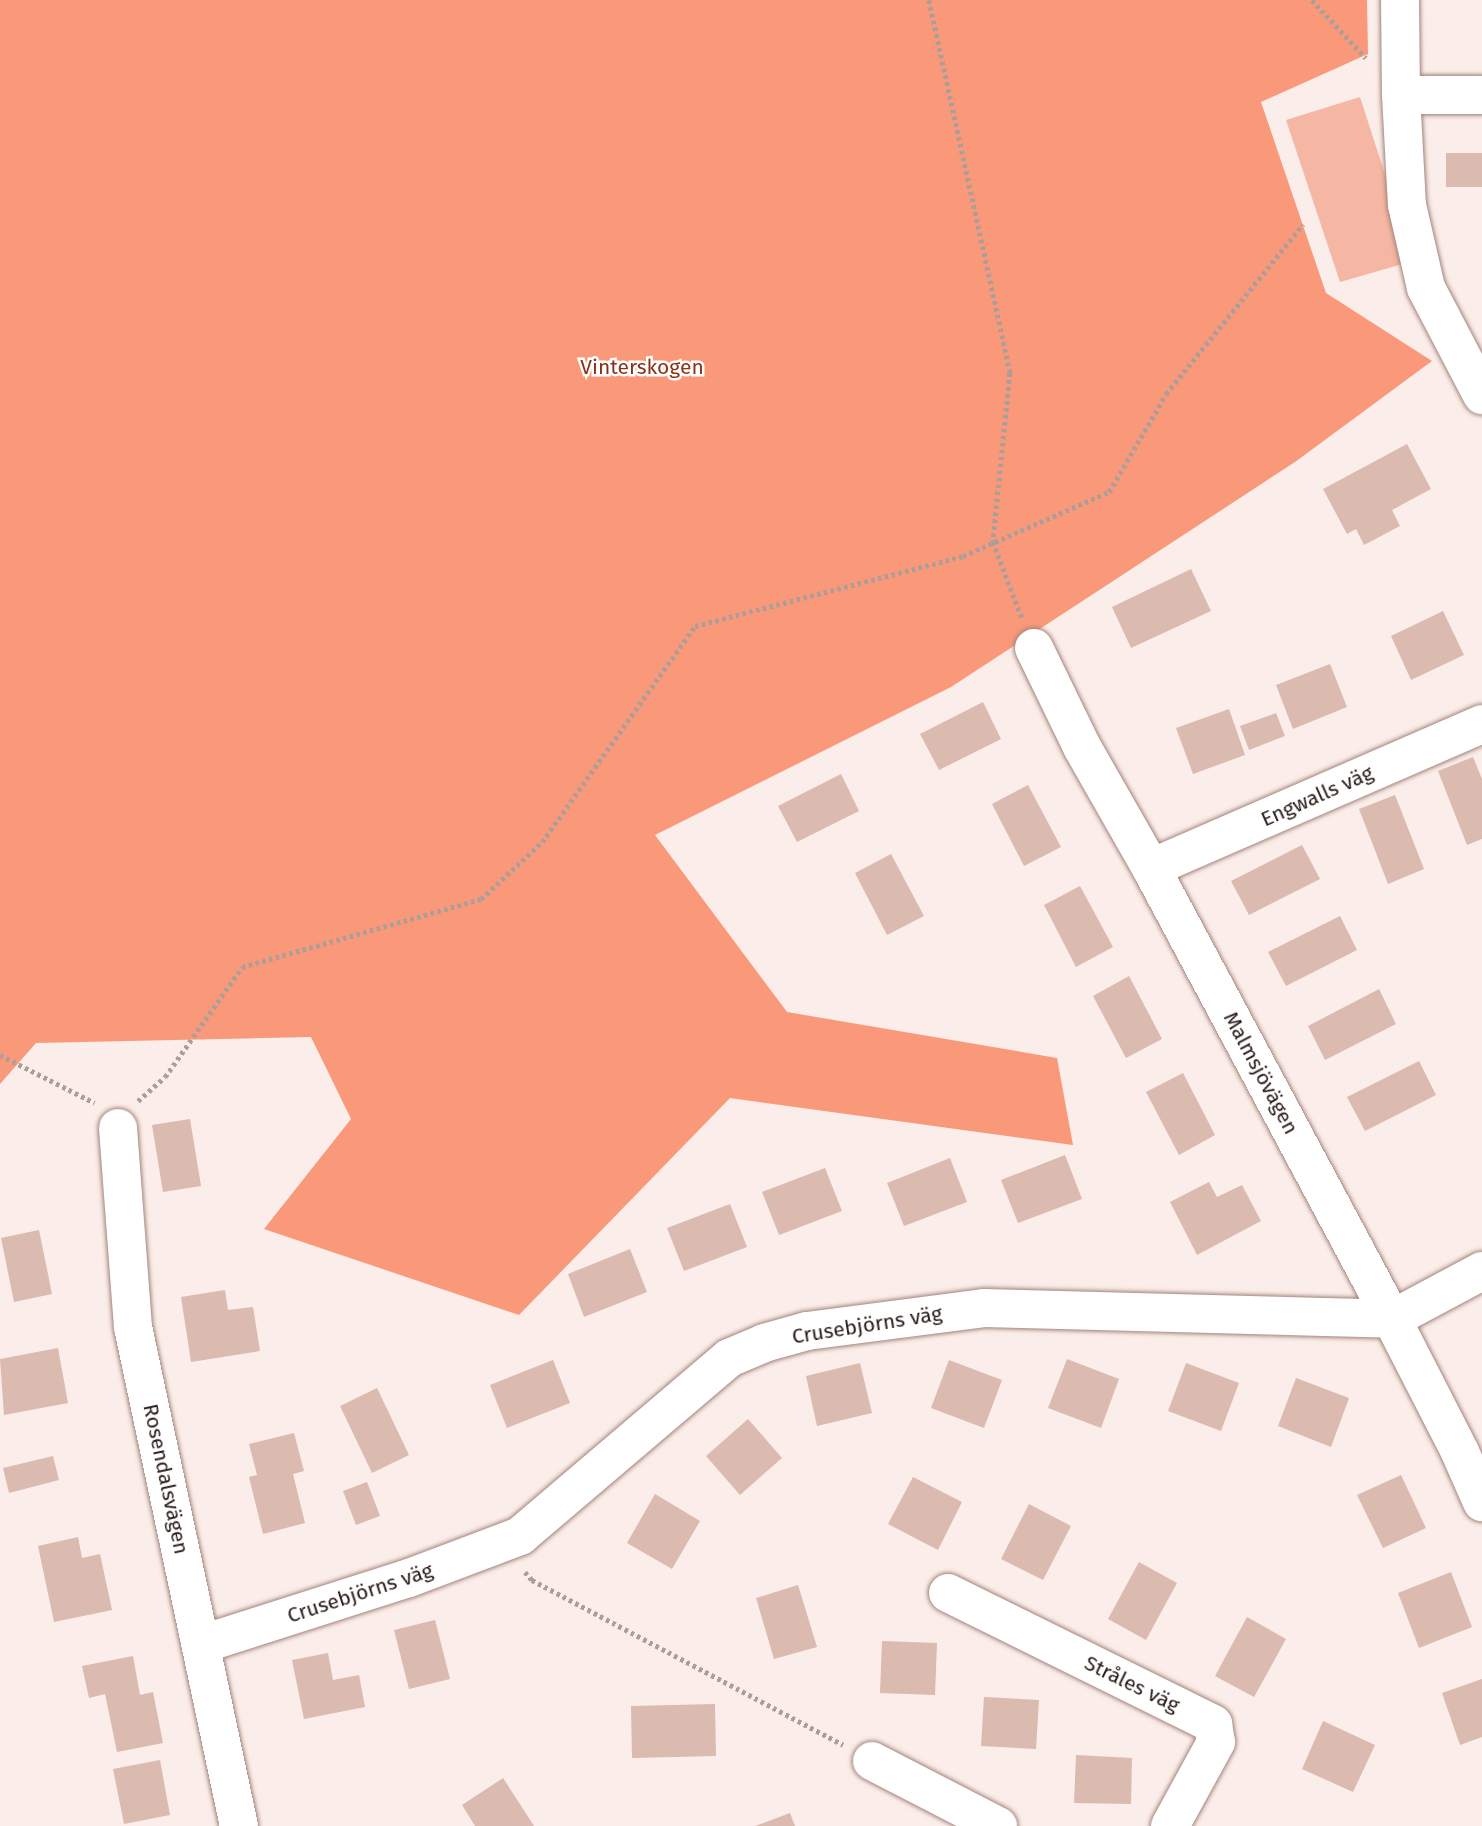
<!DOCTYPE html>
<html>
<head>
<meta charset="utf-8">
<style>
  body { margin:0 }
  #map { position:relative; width:1482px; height:1826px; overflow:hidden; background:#fbede9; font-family:"Fira Sans",sans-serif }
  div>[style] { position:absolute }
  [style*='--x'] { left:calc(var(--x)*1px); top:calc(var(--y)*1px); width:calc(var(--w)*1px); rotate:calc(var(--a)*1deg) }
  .green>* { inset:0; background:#f5b6a3 }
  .forest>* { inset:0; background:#fa987a }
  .building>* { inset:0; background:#dbbab0 }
  .path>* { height:4.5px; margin-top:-2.25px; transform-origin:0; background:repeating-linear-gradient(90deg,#ab9e9a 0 3.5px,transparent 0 7px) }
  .roads { filter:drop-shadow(0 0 2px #a3847b) drop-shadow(0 0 2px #a3847b) }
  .minor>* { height:38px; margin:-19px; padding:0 19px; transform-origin:19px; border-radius:19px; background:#fff }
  span { translate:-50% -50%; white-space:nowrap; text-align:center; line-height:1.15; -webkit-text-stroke:5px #fefefe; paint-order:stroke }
  .park-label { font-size:21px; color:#893318 }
  .street-label { font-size:21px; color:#281c18 }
</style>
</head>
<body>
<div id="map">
  <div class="green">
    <div style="clip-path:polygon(1360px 97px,1413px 261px,1340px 282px,1286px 120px)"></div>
  </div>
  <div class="forest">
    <div style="clip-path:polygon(0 0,1367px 0,1368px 54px,1261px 102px,1326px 293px,1432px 361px,1295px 462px,951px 687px,655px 835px,787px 1012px,1057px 1058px,1073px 1145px,730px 1098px,519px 1315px,264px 1229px,351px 1119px,311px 1037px,36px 1043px,0 1084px)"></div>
  </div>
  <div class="building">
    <div style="clip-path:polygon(1446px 153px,1482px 153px,1482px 187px,1446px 187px)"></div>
    <div style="clip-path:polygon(1407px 444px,1431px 489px,1392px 510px,1400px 526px,1364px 545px,1356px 529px,1347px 534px,1323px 489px)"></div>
    <div style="clip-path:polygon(1191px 569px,1211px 611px,1131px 648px,1112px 607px)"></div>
    <div style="clip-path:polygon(1443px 611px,1464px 655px,1411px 680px,1391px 636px)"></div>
    <div style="clip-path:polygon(1330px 664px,1347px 707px,1293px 729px,1276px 685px)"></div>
    <div style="clip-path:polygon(983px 702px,1001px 739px,939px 770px,920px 734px)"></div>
    <div style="clip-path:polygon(1229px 709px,1245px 755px,1193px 774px,1176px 728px)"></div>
    <div style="clip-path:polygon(1276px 713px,1285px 736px,1249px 750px,1240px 726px)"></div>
    <div style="clip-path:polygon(1473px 757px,1482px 779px,1482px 839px,1467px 845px,1438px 771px)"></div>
    <div style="clip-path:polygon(841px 774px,859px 811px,797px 842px,778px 806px)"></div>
    <div style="clip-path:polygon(1028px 785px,1061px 847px,1024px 866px,992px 804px)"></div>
    <div style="clip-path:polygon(1395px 795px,1424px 869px,1388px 884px,1359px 809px)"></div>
    <div style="clip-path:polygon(1302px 845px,1320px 879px,1249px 915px,1231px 881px)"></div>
    <div style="clip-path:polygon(891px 854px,924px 916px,887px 935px,855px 873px)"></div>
    <div style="clip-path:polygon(1080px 886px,1113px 947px,1076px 967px,1044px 905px)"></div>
    <div style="clip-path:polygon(1340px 916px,1357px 950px,1286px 986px,1268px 952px)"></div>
    <div style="clip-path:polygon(1129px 976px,1162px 1039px,1126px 1058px,1093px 996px)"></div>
    <div style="clip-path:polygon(1379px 989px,1396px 1024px,1325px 1060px,1308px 1026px)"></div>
    <div style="clip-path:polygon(1419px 1061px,1436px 1095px,1365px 1131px,1347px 1097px)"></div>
    <div style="clip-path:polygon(1183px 1073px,1215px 1135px,1179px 1155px,1146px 1092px)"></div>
    <div style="clip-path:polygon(190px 1119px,201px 1186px,163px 1192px,152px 1125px)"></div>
    <div style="clip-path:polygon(1065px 1155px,1082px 1199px,1018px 1223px,1001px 1180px)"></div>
    <div style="clip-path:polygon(950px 1158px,967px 1202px,904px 1226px,887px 1183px)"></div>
    <div style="clip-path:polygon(825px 1168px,842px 1211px,779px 1235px,762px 1192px)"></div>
    <div style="clip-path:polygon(1209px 1182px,1217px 1197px,1242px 1185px,1261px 1221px,1197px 1255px,1170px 1202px)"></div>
    <div style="clip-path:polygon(730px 1204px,747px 1247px,684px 1271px,667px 1228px)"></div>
    <div style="clip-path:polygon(39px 1230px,52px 1294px,14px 1302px,1px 1238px)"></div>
    <div style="clip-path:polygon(630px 1249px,647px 1292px,584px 1317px,568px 1274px)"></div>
    <div style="clip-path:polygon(225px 1290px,228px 1310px,253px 1307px,260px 1351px,191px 1362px,181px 1297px)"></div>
    <div style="clip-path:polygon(58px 1348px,68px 1403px,4px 1415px,0 1359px)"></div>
    <div style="clip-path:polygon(1067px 1359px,1119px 1379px,1101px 1428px,1048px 1408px)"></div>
    <div style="clip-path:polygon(553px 1360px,570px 1403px,507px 1428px,490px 1385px)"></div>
    <div style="clip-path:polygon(949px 1360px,1002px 1380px,984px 1428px,931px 1408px)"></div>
    <div style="clip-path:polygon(860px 1363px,872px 1413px,817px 1426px,806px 1376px)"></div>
    <div style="clip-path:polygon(1186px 1363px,1239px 1383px,1221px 1431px,1168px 1411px)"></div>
    <div style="clip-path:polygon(1296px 1378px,1349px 1398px,1331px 1447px,1278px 1426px)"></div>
    <div style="clip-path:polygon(377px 1388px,409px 1455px,372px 1473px,340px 1406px)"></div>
    <div style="clip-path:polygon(748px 1419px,782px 1458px,740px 1495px,706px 1456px)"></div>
    <div style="clip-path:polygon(294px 1433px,304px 1471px,293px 1474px,305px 1523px,263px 1534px,249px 1477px,257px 1475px,249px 1444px)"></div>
    <div style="clip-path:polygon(53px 1456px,59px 1480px,9px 1493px,3px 1468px)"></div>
    <div style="clip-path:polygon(1401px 1475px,1426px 1528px,1383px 1548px,1357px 1495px)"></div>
    <div style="clip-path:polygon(913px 1477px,962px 1502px,938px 1550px,888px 1524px)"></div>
    <div style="clip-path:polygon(367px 1482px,380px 1516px,356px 1525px,343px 1491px)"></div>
    <div style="clip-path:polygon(655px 1494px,700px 1521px,672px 1569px,627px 1543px)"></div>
    <div style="clip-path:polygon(1029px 1504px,1071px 1526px,1043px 1580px,1001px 1559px)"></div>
    <div style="clip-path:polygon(78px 1537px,82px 1558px,100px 1554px,112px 1610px,54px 1622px,38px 1546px)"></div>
    <div style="clip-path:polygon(1139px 1562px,1177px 1583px,1146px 1640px,1108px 1619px)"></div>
    <div style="clip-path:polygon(1451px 1572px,1472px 1627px,1419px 1648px,1398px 1593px)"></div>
    <div style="clip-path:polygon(798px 1585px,817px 1647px,774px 1659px,756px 1598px)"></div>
    <div style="clip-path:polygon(1247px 1617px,1286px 1639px,1254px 1697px,1215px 1676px)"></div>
    <div style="clip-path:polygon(435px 1620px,450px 1679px,409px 1689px,394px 1630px)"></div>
    <div style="clip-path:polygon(882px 1641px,937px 1643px,935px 1695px,880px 1693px)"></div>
    <div style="clip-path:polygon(328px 1653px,333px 1680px,359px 1675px,365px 1707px,304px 1719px,292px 1660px)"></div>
    <div style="clip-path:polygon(133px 1656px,140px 1695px,153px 1692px,163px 1743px,117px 1752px,105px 1694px,89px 1698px,82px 1666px)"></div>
    <div style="clip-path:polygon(1482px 1679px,1482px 1737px,1460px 1745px,1442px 1693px)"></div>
    <div style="clip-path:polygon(984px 1697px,1039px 1700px,1036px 1749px,981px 1746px)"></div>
    <div style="clip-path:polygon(715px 1704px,716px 1756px,632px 1758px,631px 1706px)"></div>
    <div style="clip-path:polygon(1323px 1721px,1375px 1745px,1353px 1792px,1302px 1769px)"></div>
    <div style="clip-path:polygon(1076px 1755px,1132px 1758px,1131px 1804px,1074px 1803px)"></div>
    <div style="clip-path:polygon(160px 1760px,170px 1815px,124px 1824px,113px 1769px)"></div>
    <div style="clip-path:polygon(503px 1778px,534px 1826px,475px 1826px,462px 1805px)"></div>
    <div style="clip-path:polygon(790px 1813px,795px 1826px,755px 1826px)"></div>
  </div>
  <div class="path">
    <div style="--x:929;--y:0;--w:382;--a:77.7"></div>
    <div style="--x:1010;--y:373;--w:170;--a:95.7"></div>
    <div style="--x:993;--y:542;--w:81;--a:69.1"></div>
    <div style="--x:1312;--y:0;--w:79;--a:47"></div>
    <div style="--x:0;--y:1055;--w:106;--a:26.8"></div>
    <div style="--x:138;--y:1101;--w:36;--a:-42"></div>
    <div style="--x:165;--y:1077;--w:134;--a:-55"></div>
    <div style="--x:242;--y:967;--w:248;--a:-15.9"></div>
    <div style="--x:481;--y:899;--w:83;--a:-43.1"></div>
    <div style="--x:542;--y:842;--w:265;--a:-54.7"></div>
    <div style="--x:695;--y:626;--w:277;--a:-14.6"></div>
    <div style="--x:963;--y:556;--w:159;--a:-23.7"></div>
    <div style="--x:1109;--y:492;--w:113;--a:-59.8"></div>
    <div style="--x:1166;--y:394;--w:218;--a:-51.1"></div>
    <div style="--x:525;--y:1572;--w:11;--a:49"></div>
    <div style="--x:532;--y:1580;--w:352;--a:27.9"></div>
  </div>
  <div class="roads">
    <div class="minor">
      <div style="--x:1400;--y:0;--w:95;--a:89.4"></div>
      <div style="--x:1401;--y:95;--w:110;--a:86.9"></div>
      <div style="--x:1407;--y:205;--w:85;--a:77.1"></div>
      <div style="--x:1426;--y:288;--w:121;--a:62.4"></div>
      <div style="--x:1401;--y:95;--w:81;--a:0"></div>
      <div style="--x:1034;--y:648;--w:110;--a:64.1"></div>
      <div style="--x:1082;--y:747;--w:139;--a:60.3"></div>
      <div style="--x:1151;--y:868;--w:511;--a:61.88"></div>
      <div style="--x:1392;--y:1319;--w:149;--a:62.9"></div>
      <div style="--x:1460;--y:1452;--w:55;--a:66.3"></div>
      <div style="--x:1151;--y:868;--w:361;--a:-23.5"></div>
      <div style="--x:118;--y:1128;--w:200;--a:85.7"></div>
      <div style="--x:133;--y:1327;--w:510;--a:78.01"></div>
      <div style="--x:948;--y:1593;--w:296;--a:26.3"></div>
      <div style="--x:1213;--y:1724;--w:18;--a:81"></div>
      <div style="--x:1216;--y:1742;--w:96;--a:118.7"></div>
      <div style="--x:202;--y:1644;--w:217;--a:-17.7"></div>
      <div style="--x:409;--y:1578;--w:119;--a:-20.7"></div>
      <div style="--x:520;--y:1536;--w:275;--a:-40.4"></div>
      <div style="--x:729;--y:1358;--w:38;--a:-23"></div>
      <div style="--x:764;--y:1343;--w:45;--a:-15.6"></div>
      <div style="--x:807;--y:1331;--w:178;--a:-7.4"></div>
      <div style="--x:984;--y:1308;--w:408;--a:1.5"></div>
      <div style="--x:1392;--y:1319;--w:102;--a:-28.1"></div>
      <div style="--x:872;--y:1761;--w:142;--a:27.3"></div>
    </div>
  </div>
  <div class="park-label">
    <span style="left:642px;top:367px">Vinterskogen</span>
  </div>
  <div class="street-label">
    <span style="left:1317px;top:796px;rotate:-24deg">Engwalls väg</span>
    <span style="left:1261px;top:1073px;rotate:62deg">Malmsjövägen</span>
    <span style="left:867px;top:1325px;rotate:-9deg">Crusebjörns väg</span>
    <span style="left:166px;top:1479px;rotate:78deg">Rosendalsvägen</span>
    <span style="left:360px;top:1593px;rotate:-18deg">Crusebjörns väg</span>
    <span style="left:1132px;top:1684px;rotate:26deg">Stråles väg</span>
  </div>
</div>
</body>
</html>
